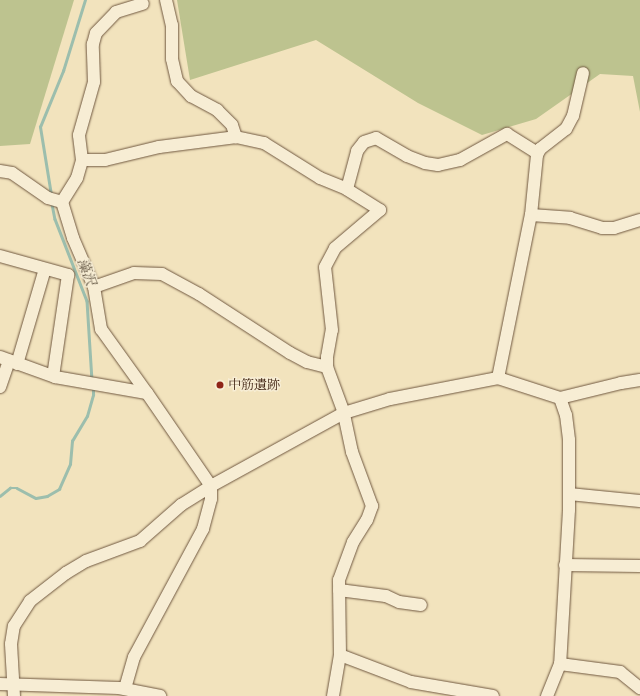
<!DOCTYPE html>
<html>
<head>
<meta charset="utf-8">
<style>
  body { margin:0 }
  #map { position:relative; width:640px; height:696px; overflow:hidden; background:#f2e3bd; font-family:Cardo,"Noto Serif JP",serif }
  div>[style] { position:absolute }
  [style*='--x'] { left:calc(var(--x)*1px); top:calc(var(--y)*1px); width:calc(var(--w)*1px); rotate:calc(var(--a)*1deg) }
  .green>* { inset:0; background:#bdc38f }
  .stream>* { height:2.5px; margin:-1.25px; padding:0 1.25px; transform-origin:1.25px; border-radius:1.25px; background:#9cbead }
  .roads { filter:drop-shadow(0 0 1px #705840) drop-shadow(0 0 1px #705840) }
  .minor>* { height:12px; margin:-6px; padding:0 6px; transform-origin:6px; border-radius:6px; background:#f7edd4 }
  .dots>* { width:11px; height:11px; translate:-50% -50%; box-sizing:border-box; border:2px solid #f7edd4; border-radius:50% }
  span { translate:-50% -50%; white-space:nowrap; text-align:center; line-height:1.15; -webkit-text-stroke:3px #f7edd4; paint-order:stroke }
  .poi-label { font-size:13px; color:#452917 }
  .left { translate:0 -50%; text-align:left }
  .water-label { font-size:14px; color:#5b4e3c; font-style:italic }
</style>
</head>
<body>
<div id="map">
  <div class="green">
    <div style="clip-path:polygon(0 0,74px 0,30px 144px,0 146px)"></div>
    <div style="clip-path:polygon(177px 0,640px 0,640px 112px,633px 76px,600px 74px,536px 119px,482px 135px,418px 103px,316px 40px,190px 80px)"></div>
  </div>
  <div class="stream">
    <div style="--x:51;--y:195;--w:69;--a:-99.2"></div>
    <div style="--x:40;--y:127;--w:61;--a:-67.7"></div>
    <div style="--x:63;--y:71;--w:74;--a:-72.8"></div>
    <div style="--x:52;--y:204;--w:15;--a:79"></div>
    <div style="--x:55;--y:219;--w:88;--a:68.7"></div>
    <div style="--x:87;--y:301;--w:79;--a:86.4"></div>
    <div style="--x:0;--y:496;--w:13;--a:-39"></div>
    <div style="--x:10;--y:488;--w:7;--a:0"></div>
    <div style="--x:17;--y:488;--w:21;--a:28"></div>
    <div style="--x:36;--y:498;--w:11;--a:-10"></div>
    <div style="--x:47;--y:496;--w:14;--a:-30"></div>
    <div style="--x:59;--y:489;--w:27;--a:-66"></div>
    <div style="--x:70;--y:464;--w:23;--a:-85"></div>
    <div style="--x:72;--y:441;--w:29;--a:-59"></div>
    <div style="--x:87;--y:416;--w:22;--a:-74"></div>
    <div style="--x:93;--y:395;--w:8;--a:-90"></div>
  </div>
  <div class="roads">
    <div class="minor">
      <div style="--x:166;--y:0;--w:26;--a:77"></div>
      <div style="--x:172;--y:25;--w:34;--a:90"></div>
      <div style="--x:172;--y:59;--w:23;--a:77"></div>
      <div style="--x:177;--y:81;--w:21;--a:47"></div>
      <div style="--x:191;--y:96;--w:30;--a:28"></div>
      <div style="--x:217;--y:110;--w:21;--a:45"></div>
      <div style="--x:232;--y:125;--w:13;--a:72"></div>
      <div style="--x:82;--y:160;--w:23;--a:0"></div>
      <div style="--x:105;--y:160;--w:56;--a:-13.5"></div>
      <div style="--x:159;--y:147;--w:78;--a:-7.4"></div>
      <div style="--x:236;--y:137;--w:29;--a:12"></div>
      <div style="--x:264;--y:143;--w:66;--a:32"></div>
      <div style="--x:320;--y:178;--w:29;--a:22"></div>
      <div style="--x:0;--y:171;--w:12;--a:9"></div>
      <div style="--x:12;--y:173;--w:44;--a:34.8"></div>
      <div style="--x:48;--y:198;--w:15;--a:16"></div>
      <div style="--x:62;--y:202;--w:28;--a:-58"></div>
      <div style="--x:77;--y:178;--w:19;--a:-74"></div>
      <div style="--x:82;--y:160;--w:25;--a:-97"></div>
      <div style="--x:79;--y:135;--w:55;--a:-74.2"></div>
      <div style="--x:94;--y:82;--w:38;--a:-92"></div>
      <div style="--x:93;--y:44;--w:11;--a:-75"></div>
      <div style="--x:96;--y:33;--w:29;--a:-46"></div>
      <div style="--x:116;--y:12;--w:28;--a:-17"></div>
      <div style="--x:62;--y:202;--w:38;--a:73"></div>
      <div style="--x:73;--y:238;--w:53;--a:66.8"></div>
      <div style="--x:94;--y:287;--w:43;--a:80.5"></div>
      <div style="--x:101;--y:329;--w:79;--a:54.3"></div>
      <div style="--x:531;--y:215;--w:39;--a:4"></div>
      <div style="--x:570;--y:218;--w:34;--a:17"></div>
      <div style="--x:602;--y:228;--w:12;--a:0"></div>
      <div style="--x:614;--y:228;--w:27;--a:-17"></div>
      <div style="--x:0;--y:256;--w:71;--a:15.6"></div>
      <div style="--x:68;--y:275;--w:102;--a:98.4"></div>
      <div style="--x:94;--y:287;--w:42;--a:-19.3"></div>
      <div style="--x:134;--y:273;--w:28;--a:2"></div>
      <div style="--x:162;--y:274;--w:42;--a:28.4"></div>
      <div style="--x:199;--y:294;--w:108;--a:33"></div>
      <div style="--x:290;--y:353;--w:19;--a:28"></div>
      <div style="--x:307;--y:362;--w:21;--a:14"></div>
      <div style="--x:0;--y:357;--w:59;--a:20"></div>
      <div style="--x:55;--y:377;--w:93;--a:9.9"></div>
      <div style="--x:147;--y:393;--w:113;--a:55.5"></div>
      <div style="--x:211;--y:486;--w:13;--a:90"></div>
      <div style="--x:211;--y:499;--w:31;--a:105"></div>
      <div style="--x:203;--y:529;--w:145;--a:118.3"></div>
      <div style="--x:134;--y:657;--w:33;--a:106"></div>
      <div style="--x:17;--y:364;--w:99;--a:-73.6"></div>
      <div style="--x:498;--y:378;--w:166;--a:-78.6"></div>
      <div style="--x:531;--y:215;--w:60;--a:-84.3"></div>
      <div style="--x:537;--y:155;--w:7;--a:-63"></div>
      <div style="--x:540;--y:149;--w:33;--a:-38"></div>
      <div style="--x:566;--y:129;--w:15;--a:-62"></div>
      <div style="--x:573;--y:116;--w:44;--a:-76.9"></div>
      <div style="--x:0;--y:387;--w:28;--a:-71"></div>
      <div style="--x:560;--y:398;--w:63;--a:-13.8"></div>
      <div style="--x:621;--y:383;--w:19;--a:-9"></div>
      <div style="--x:569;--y:494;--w:71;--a:5.6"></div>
      <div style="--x:565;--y:565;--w:75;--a:0.8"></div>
      <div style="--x:339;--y:590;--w:47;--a:7.3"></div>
      <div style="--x:386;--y:596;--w:14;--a:25"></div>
      <div style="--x:399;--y:602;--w:22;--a:8"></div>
      <div style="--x:340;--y:655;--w:76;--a:20.8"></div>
      <div style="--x:411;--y:682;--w:83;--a:9.7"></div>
      <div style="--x:560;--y:664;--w:61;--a:7.6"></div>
      <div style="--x:620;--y:672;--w:26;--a:39"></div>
      <div style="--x:0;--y:684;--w:119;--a:1.9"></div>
      <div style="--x:119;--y:688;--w:42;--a:11"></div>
      <div style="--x:14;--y:696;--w:52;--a:-93.3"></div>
      <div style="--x:11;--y:644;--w:18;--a:-81"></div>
      <div style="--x:14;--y:626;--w:30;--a:-57"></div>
      <div style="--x:30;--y:601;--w:46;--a:-37.9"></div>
      <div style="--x:66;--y:573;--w:23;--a:-31"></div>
      <div style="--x:86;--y:561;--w:58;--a:-20.3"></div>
      <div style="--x:140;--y:541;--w:55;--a:-41.3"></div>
      <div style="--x:181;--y:505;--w:36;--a:-32"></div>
      <div style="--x:211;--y:486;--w:152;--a:-28.8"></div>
      <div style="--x:344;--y:413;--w:48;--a:-16.9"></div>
      <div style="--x:390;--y:399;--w:110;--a:-11"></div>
      <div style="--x:498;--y:378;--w:65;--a:17.9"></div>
      <div style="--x:560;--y:398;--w:18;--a:71"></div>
      <div style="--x:566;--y:415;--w:25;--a:83"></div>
      <div style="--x:569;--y:440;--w:70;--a:90"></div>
      <div style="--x:569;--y:510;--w:154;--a:93.3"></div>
      <div style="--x:560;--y:664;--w:35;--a:112"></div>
      <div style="--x:333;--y:696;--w:42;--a:-80.3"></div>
      <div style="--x:340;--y:655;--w:75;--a:-90.8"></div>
      <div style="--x:339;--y:580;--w:40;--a:-69.8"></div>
      <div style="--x:353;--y:542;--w:26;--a:-58"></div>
      <div style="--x:367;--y:520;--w:15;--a:-70"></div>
      <div style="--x:372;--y:506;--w:58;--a:-110.3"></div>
      <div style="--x:352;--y:452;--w:40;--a:-102"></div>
      <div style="--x:344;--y:413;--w:49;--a:-110.3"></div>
      <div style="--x:327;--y:367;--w:10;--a:-90"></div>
      <div style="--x:327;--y:357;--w:27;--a:-80"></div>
      <div style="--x:332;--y:330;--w:63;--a:-96.3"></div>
      <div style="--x:325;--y:267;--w:21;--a:-62"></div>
      <div style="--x:335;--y:248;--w:59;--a:-40.2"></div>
      <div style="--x:380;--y:210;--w:39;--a:-148"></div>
      <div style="--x:347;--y:189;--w:39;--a:-75"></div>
      <div style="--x:357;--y:151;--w:11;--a:-52"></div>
      <div style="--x:364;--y:142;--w:13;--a:-18"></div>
      <div style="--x:376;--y:138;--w:36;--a:30"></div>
      <div style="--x:407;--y:156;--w:19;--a:21"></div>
      <div style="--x:425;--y:163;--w:13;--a:9"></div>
      <div style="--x:438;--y:165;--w:23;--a:-13"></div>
      <div style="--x:460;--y:160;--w:54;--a:-29"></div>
      <div style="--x:507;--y:134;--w:36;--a:32"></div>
    </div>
  </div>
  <div class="dots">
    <div style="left:220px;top:385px;background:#8f2418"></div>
  </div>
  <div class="poi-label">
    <span class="left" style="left:228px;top:385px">中筋遺跡</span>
  </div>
  <div class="water-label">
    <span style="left:86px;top:272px;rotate:69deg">藻沢</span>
  </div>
</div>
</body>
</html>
